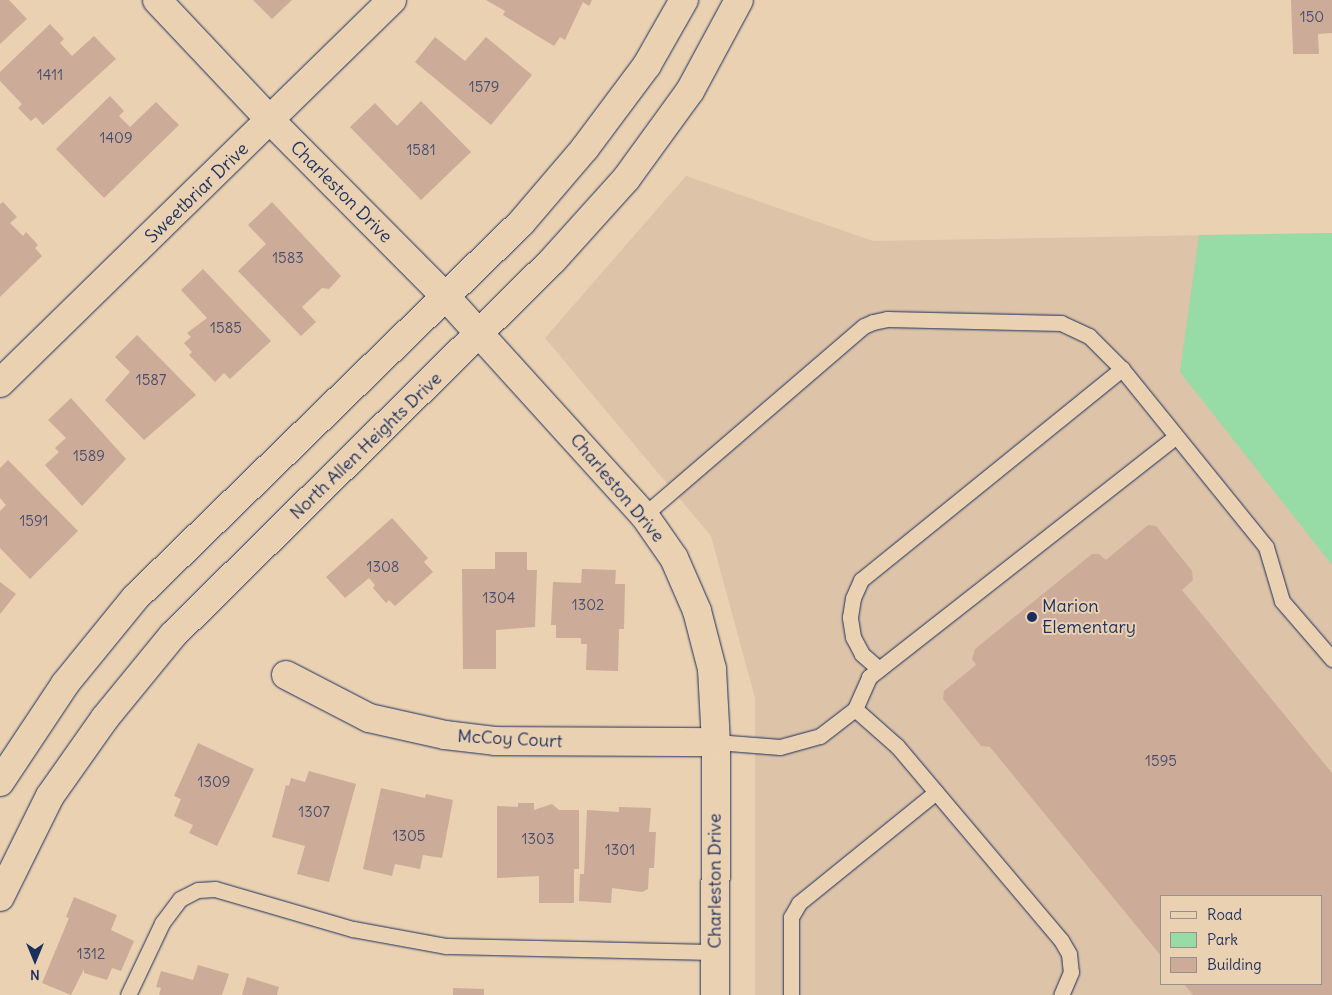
<!DOCTYPE html>
<html>
<head>
<meta charset="utf-8">
<style>
  body { margin:0 }
  #map { position:relative; width:1332px; height:995px; overflow:hidden; background:#ead1b2; font-family:Delius,sans-serif }
  div>[style] { position:absolute }
  [style*='--x'] { left:calc(var(--x)*1px); top:calc(var(--y)*1px); width:calc(var(--w)*1px); rotate:calc(var(--a)*1deg) }
  .built>* { inset:0; background:#ddc3a8 }
  .green>* { inset:0; background:#97dba7 }
  .building>* { inset:0; background:#ccab98 }
  .roads { filter:drop-shadow(0 0 1px #1b2f5e) drop-shadow(0 0 1px #1b2f5e) }
  .lane>* { height:15px; margin:-7.5px; padding:0 7.5px; transform-origin:7.5px; border-radius:7.5px; background:#ead1b2 }
  .street>* { height:28px; margin:-14px; padding:0 14px; transform-origin:14px; border-radius:14px; background:#ead1b2 }
  .secondary>* { height:28px; margin:-14px; padding:0 14px; transform-origin:14px; border-radius:14px; background:#ead1b2 }
  .dots>* { width:14px; height:14px; translate:-50% -50%; box-sizing:border-box; border:2px solid #ead1b2; border-radius:50% }
  span { translate:-50% -50%; white-space:nowrap; text-align:center; line-height:1.15; -webkit-text-stroke:4px #ead1b2; paint-order:stroke }
  .number-label { font-size:15px; color:#474e6c }
  .number-label span { -webkit-text-stroke-width:0 }
  .street-label { font-size:18px; color:#1b2f5e }
  .poi-label { font-size:18px; color:#1b2f5e }
  .left { translate:0 -50%; text-align:left }
  .legend { position:absolute; left:1160px; top:895px; width:162px; height:90px; box-sizing:border-box; background:#ead1b2; border:1px solid #979090; margin:0; padding:6px 9px; list-style:none; font-size:15px; color:#1b2f5e }
  .legend li { display:flex; align-items:center; gap:10px; height:25px }
  .legend b { width:25px; border:1px solid #979090 }
  .north { position:absolute; left:10px; top:935px; width:50px; height:50px; -webkit-text-stroke:4px #ead1b2; paint-order:stroke; rotate:180deg; font-size:14px; font-weight:700; line-height:20px; text-align:center; color:#1b2f5e }
  .north::after { content:''; display:block; margin:auto; width:18px; height:22px; background:#1b2f5e; clip-path:polygon(50% 0,100% 100%,50% 72%,0 100%) }
</style>
</head>
<body>
<div id="map">
  <div class="built">
    <div style="clip-path:polygon(evenodd,686px 176px,873px 241px,1332px 233px,1332px 995px,755px 995px,755px 698px,711px 536px,545px 338px,686px 176px,1161px 896px,1321px 896px,1321px 984px,1161px 984px,1161px 896px)"></div>
  </div>
  <div class="green">
    <div style="clip-path:polygon(1332px 233px,1332px 565px,1180px 372px,1199px 235px)"></div>
  </div>
  <div class="building">
    <div style="clip-path:polygon(0 0,9px 0,27px 19px,0 44px)"></div>
    <div style="clip-path:polygon(253px 0,292px 0,272px 19px)"></div>
    <div style="clip-path:polygon(486px 0,592px 0,589px 6px,583px 2px,565px 40px,560px 37px,554px 46px,503px 15px,505px 11px)"></div>
    <div style="clip-path:polygon(1291px 0,1332px 0,1332px 33px,1318px 34px,1319px 54px,1293px 54px)"></div>
    <div style="clip-path:polygon(50px 24px,64px 39px,60px 43px,72px 56px,94px 36px,116px 59px,43px 125px,36px 117px,31px 121px,18px 108px,22px 104px,0 81px,0 72px)"></div>
    <div style="clip-path:polygon(435px 37px,465px 61px,486px 37px,532px 75px,491px 125px,415px 62px)"></div>
    <div style="clip-path:polygon(110px 96px,124px 111px,119px 116px,130px 127px,156px 102px,179px 125px,104px 198px,56px 149px)"></div>
    <div style="clip-path:polygon(421px 101px,471px 152px,421px 200px,350px 127px,375px 103px,397px 126px)"></div>
    <div style="clip-path:polygon(3px 202px,17px 217px,10px 223px,23px 236px,26px 232px,38px 245px,35px 248px,42px 256px,0 297px,0 204px)"></div>
    <div style="clip-path:polygon(272px 202px,341px 276px,329px 289px,322px 288px,302px 307px,316px 322px,301px 336px,238px 271px,266px 244px,248px 225px)"></div>
    <div style="clip-path:polygon(203px 269px,271px 341px,230px 379px,224px 373px,215px 382px,189px 355px,192px 352px,184px 343px,191px 337px,187px 333px,207px 318px,181px 290px)"></div>
    <div style="clip-path:polygon(137px 335px,196px 395px,144px 440px,105px 400px,130px 372px,115px 357px)"></div>
    <div style="clip-path:polygon(71px 398px,126px 459px,82px 506px,45px 465px,59px 452px,55px 448px,66px 438px,48px 420px)"></div>
    <div style="clip-path:polygon(8px 460px,78px 531px,30px 579px,0 548px,0 511px,6px 505px,0 498px,0 468px)"></div>
    <div style="clip-path:polygon(392px 518px,428px 558px,424px 562px,433px 572px,395px 606px,389px 600px,386px 603px,373px 588px,375px 585px,369px 578px,345px 598px,326px 577px)"></div>
    <div style="clip-path:polygon(1148px 525px,1156px 526px,1192px 571px,1193px 580px,1182px 590px,1332px 773px,1332px 995px,1193px 995px,1184px 984px,1321px 984px,1321px 896px,1161px 896px,1161px 956px,990px 747px,981px 746px,943px 699px,944px 691px,976px 665px,972px 659px,975px 649px,1092px 554px,1099px 554px,1106px 560px)"></div>
    <div style="clip-path:polygon(495px 552px,527px 552px,527px 570px,537px 570px,535px 627px,496px 630px,496px 669px,463px 669px,462px 569px,495px 569px)"></div>
    <div style="clip-path:polygon(582px 569px,616px 570px,615px 584px,625px 584px,624px 629px,619px 629px,618px 671px,586px 670px,587px 644px,581px 644px,581px 638px,556px 638px,556px 625px,551px 625px,553px 582px,581px 583px)"></div>
    <div style="clip-path:polygon(0 582px,16px 594px,0 614px)"></div>
    <div style="clip-path:polygon(198px 743px,254px 769px,217px 846px,189px 833px,193px 825px,174px 816px,181px 799px,174px 796px)"></div>
    <div style="clip-path:polygon(309px 771px,356px 784px,329px 882px,297px 874px,305px 846px,272px 837px,286px 785px,289px 786px,291px 778px,305px 782px)"></div>
    <div style="clip-path:polygon(381px 788px,425px 798px,426px 794px,453px 800px,442px 858px,423px 855px,420px 869px,395px 864px,392px 876px,363px 869px)"></div>
    <div style="clip-path:polygon(518px 803px,534px 803px,534px 810px,552px 804px,559px 810px,579px 810px,579px 869px,574px 869px,574px 903px,539px 903px,539px 876px,497px 878px,497px 806px,518px 807px)"></div>
    <div style="clip-path:polygon(619px 807px,651px 808px,649px 832px,656px 832px,654px 868px,649px 868px,648px 889px,642px 892px,612px 888px,611px 903px,579px 901px,580px 874px,584px 874px,587px 810px,619px 812px)"></div>
    <div style="clip-path:polygon(74px 897px,117px 915px,111px 930px,134px 941px,121px 971px,112px 968px,107px 980px,84px 973px,84px 969px,71px 995px,42px 983px,69px 918px,66px 917px)"></div>
    <div style="clip-path:polygon(198px 965px,229px 974px,222px 995px,159px 995px,161px 988px,156px 987px,161px 971px,193px 980px)"></div>
    <div style="clip-path:polygon(247px 977px,279px 987px,277px 995px,242px 995px)"></div>
    <div style="clip-path:polygon(453px 988px,484px 989px,484px 995px,453px 995px)"></div>
  </div>
  <div class="roads">
    <div class="lane">
      <div style="--x:644;--y:515;--w:290;--a:-40.7"></div>
      <div style="--x:864;--y:326;--w:10;--a:-24"></div>
      <div style="--x:873;--y:322;--w:14;--a:-12"></div>
      <div style="--x:887;--y:319;--w:174;--a:1.3"></div>
      <div style="--x:1061;--y:323;--w:31;--a:25"></div>
      <div style="--x:1089;--y:336;--w:47;--a:45"></div>
      <div style="--x:1122;--y:369;--w:229;--a:51"></div>
      <div style="--x:1266;--y:547;--w:56;--a:73.5"></div>
      <div style="--x:1282;--y:601;--w:77;--a:49.2"></div>
      <div style="--x:879;--y:669;--w:23;--a:-139"></div>
      <div style="--x:862;--y:654;--w:19;--a:-118"></div>
      <div style="--x:853;--y:637;--w:20;--a:-99"></div>
      <div style="--x:850;--y:617;--w:19;--a:-81"></div>
      <div style="--x:853;--y:598;--w:20;--a:-66"></div>
      <div style="--x:861;--y:580;--w:336;--a:-39"></div>
      <div style="--x:855;--y:709;--w:35;--a:-66"></div>
      <div style="--x:869;--y:677;--w:390;--a:-38.1"></div>
      <div style="--x:716;--y:742;--w:64;--a:4.5"></div>
      <div style="--x:780;--y:747;--w:41;--a:-15.4"></div>
      <div style="--x:820;--y:736;--w:44;--a:-37.6"></div>
      <div style="--x:855;--y:709;--w:56;--a:41.4"></div>
      <div style="--x:897;--y:746;--w:254;--a:49.8"></div>
      <div style="--x:1061;--y:940;--w:16;--a:60"></div>
      <div style="--x:1069;--y:954;--w:18;--a:84"></div>
      <div style="--x:1071;--y:972;--w:25;--a:113"></div>
      <div style="--x:128;--y:995;--w:80;--a:-64.7"></div>
      <div style="--x:162;--y:923;--w:30;--a:-53"></div>
      <div style="--x:180;--y:899;--w:20;--a:-27"></div>
      <div style="--x:198;--y:890;--w:17;--a:-3"></div>
      <div style="--x:215;--y:889;--w:144;--a:16.2"></div>
      <div style="--x:353;--y:929;--w:95;--a:10.4"></div>
      <div style="--x:446;--y:946;--w:269;--a:1.3"></div>
      <div style="--x:791;--y:995;--w:78;--a:-90"></div>
      <div style="--x:791;--y:917;--w:16;--a:-60"></div>
      <div style="--x:799;--y:903;--w:176;--a:-39"></div>
    </div>
    <div class="street">
      <div style="--x:157;--y:0;--w:166;--a:46.7"></div>
      <div style="--x:271;--y:121;--w:248;--a:45.2"></div>
      <div style="--x:446;--y:297;--w:294;--a:47.8"></div>
      <div style="--x:644;--y:515;--w:52;--a:55.1"></div>
      <div style="--x:674;--y:558;--w:58;--a:66.5"></div>
      <div style="--x:697;--y:611;--w:60;--a:75.5"></div>
      <div style="--x:712;--y:669;--w:73;--a:86.9"></div>
      <div style="--x:716;--y:742;--w:253;--a:90.2"></div>
      <div style="--x:0;--y:383;--w:548;--a:-44.33"></div>
      <div style="--x:286;--y:675;--w:93;--a:27.4"></div>
      <div style="--x:369;--y:718;--w:78;--a:12.6"></div>
      <div style="--x:445;--y:735;--w:50;--a:6.8"></div>
      <div style="--x:495;--y:741;--w:221;--a:0.3"></div>
    </div>
    <div class="secondary">
      <div style="--x:0;--y:782;--w:118;--a:-56.4"></div>
      <div style="--x:65;--y:684;--w:112;--a:-50.8"></div>
      <div style="--x:136;--y:597;--w:537;--a:-44.17"></div>
      <div style="--x:521;--y:223;--w:99;--a:-49.5"></div>
      <div style="--x:585;--y:148;--w:104;--a:-53.2"></div>
      <div style="--x:647;--y:65;--w:75;--a:-60.4"></div>
      <div style="--x:0;--y:897;--w:113;--a:-63.7"></div>
      <div style="--x:50;--y:796;--w:95;--a:-54.8"></div>
      <div style="--x:105;--y:718;--w:107;--a:-50.7"></div>
      <div style="--x:173;--y:635;--w:534;--a:-44.62"></div>
      <div style="--x:553;--y:260;--w:109;--a:-48"></div>
      <div style="--x:626;--y:179;--w:109;--a:-54"></div>
      <div style="--x:690;--y:91;--w:103;--a:-61.7"></div>
    </div>
  </div>
  <div class="dots">
    <div style="left:1032px;top:617px;background:#1b2f5e"></div>
  </div>
  <div class="number-label">
    <span style="left:1312px;top:17px">150</span>
    <span style="left:50px;top:75px">1411</span>
    <span style="left:484px;top:87px">1579</span>
    <span style="left:116px;top:138px">1409</span>
    <span style="left:421px;top:150px">1581</span>
    <span style="left:288px;top:258px">1583</span>
    <span style="left:226px;top:328px">1585</span>
    <span style="left:151px;top:380px">1587</span>
    <span style="left:89px;top:456px">1589</span>
    <span style="left:34px;top:521px">1591</span>
    <span style="left:383px;top:567px">1308</span>
    <span style="left:499px;top:598px">1304</span>
    <span style="left:588px;top:605px">1302</span>
    <span style="left:1161px;top:761px">1595</span>
    <span style="left:214px;top:782px">1309</span>
    <span style="left:314px;top:812px">1307</span>
    <span style="left:409px;top:836px">1305</span>
    <span style="left:538px;top:839px">1303</span>
    <span style="left:620px;top:850px">1301</span>
    <span style="left:91px;top:954px">1312</span>
  </div>
  <div class="street-label">
    <span style="left:341px;top:192px;rotate:45deg">Charleston Drive</span>
    <span style="left:197px;top:193px;rotate:-44deg">Sweetbriar Drive</span>
    <span style="left:366px;top:446px;rotate:-44deg">North Allen Heights Drive</span>
    <span style="left:617px;top:488px;rotate:50deg">Charleston Drive</span>
    <span style="left:510px;top:739px;rotate:3deg">McCoy Court</span>
    <span style="left:715px;top:881px;rotate:-90deg">Charleston Drive</span>
  </div>
  <div class="poi-label">
    <span class="left" style="left:1042px;top:617px">Marion<br>Elementary</span>
  </div>
  <ul class="legend">
  <li><b style="height:6px;background:#ead1b2"></b>Road</li>
  <li><b style="height:14px;background:#97dba7"></b>Park</li>
  <li><b style="height:14px;background:#ccab98"></b>Building</li>
  </ul>
  <div class="north">N</div>
</div>
</body>
</html>
